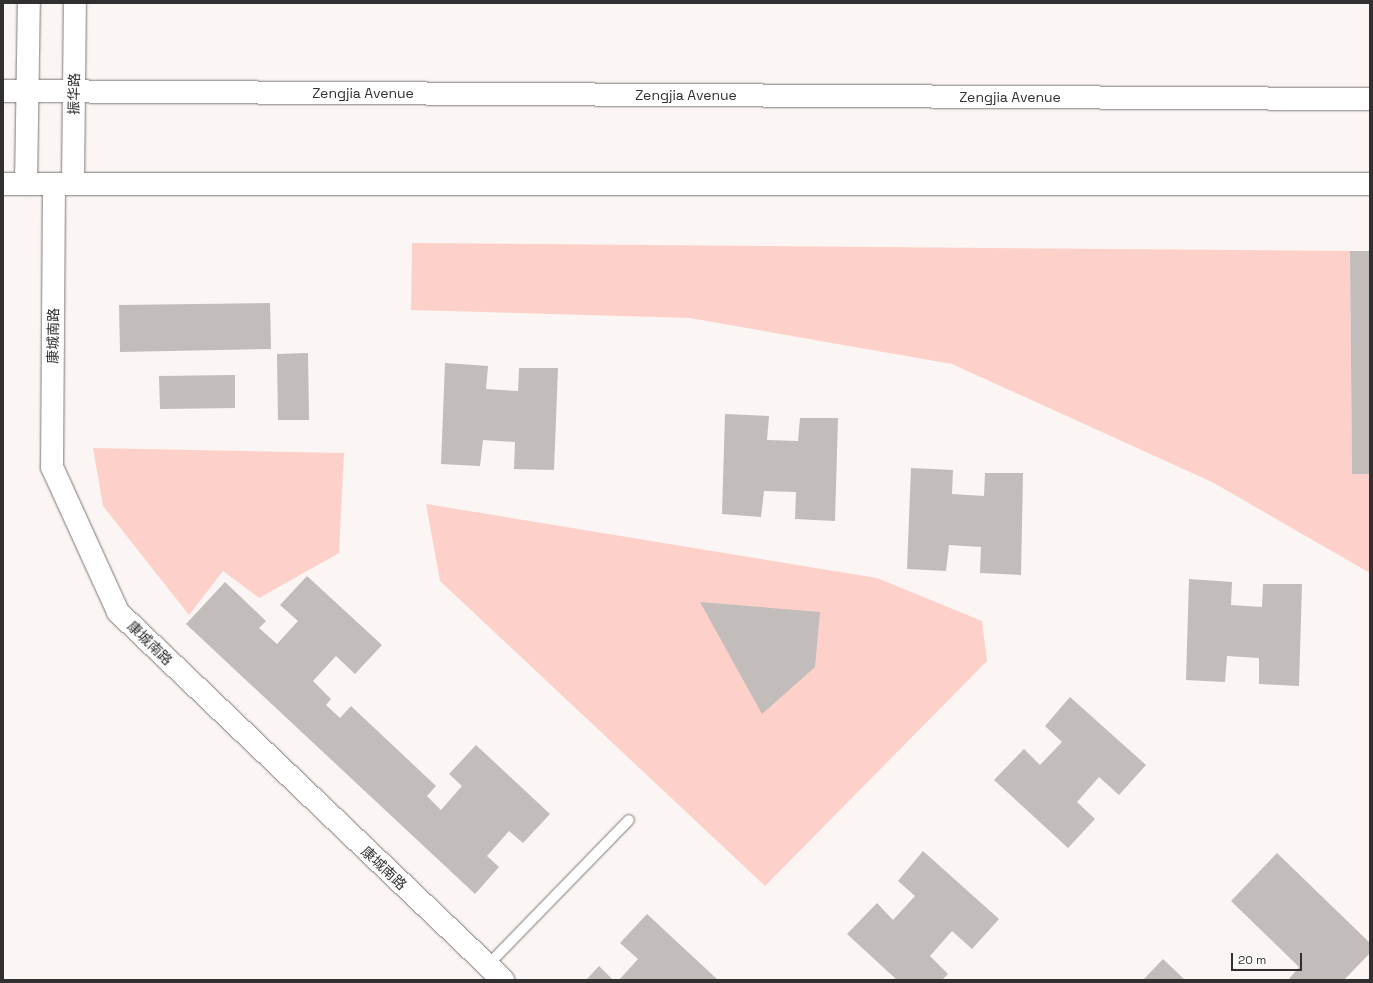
<!DOCTYPE html>
<html>
<head>
<meta charset="utf-8">
<style>
  body { margin:0 }
  #map { position:relative; width:1373px; height:983px; overflow:hidden; background:#fbf5f4; font-family:"Space Grotesk","Noto Sans SC",sans-serif }
  div>[style] { position:absolute }
  [style*='--x'] { left:calc(var(--x)*1px); top:calc(var(--y)*1px); width:calc(var(--w)*1px); rotate:calc(var(--a)*1deg) }
  .green>* { inset:0; background:#fdd1c9 }
  .building>* { inset:0; background:#c2bcbb }
  .roads { filter:drop-shadow(0 0 1px #7c7776) drop-shadow(0 0 1px #7c7776) }
  .lane>* { height:10px; margin:-5px; padding:0 5px; transform-origin:5px; border-radius:5px; background:#fff }
  .secondary>* { height:22px; margin:-11px; padding:0 11px; transform-origin:11px; border-radius:11px; background:#fff }
  .highway>* { height:22px; margin:-11px; padding:0 11px; transform-origin:11px; border-radius:11px; background:#fff }
  span { translate:-50% -50%; white-space:nowrap; text-align:center; line-height:1.15; -webkit-text-stroke:3px #fff; paint-order:stroke }
  .street-label { font-size:14px; color:#312f2f }
  .frame { position:absolute; inset:0; border:4px solid #312f2f; pointer-events:none }
  .scale { position:absolute; left:1231px; top:953px; width:71px; height:18px; box-sizing:border-box; border:2px solid #312f2f; border-top:0; padding-left:5px; font-size:12px; line-height:14px; white-space:nowrap; color:#312f2f; -webkit-text-stroke:3px #fff; paint-order:stroke }
</style>
</head>
<body>
<div id="map">
  <div class="green">
    <div style="clip-path:polygon(412px 243px,1350px 251px,1352px 473px,1370px 474px,1370px 573px,1212px 482px,952px 364px,690px 318px,411px 310px)"></div>
    <div style="clip-path:polygon(93px 448px,344px 453px,339px 553px,259px 598px,223px 571px,189px 615px,103px 506px)"></div>
    <div style="clip-path:polygon(426px 504px,877px 578px,982px 621px,987px 661px,765px 886px,440px 581px)"></div>
  </div>
  <div class="building">
    <div style="clip-path:polygon(1350px 251px,1370px 251px,1370px 474px,1352px 474px)"></div>
    <div style="clip-path:polygon(270px 303px,271px 349px,120px 352px,119px 305px)"></div>
    <div style="clip-path:polygon(308px 353px,309px 420px,278px 420px,277px 354px)"></div>
    <div style="clip-path:polygon(445px 363px,488px 366px,486px 389px,518px 391px,519px 368px,558px 368px,554px 470px,514px 469px,515px 442px,483px 440px,480px 466px,441px 464px)"></div>
    <div style="clip-path:polygon(235px 375px,235px 408px,160px 409px,159px 376px)"></div>
    <div style="clip-path:polygon(725px 414px,769px 416px,767px 440px,798px 441px,800px 418px,838px 418px,835px 521px,795px 519px,796px 492px,764px 491px,761px 517px,722px 514px)"></div>
    <div style="clip-path:polygon(911px 468px,953px 470px,952px 494px,984px 496px,985px 473px,1023px 473px,1021px 575px,980px 573px,981px 547px,949px 545px,946px 571px,907px 569px)"></div>
    <div style="clip-path:polygon(307px 576px,382px 645px,355px 674px,336px 656px,313px 681px,331px 699px,326px 705px,340px 718px,351px 706px,436px 786px,427px 796px,441px 810px,462px 786px,449px 774px,476px 745px,550px 814px,523px 843px,509px 831px,487px 856px,499px 867px,475px 894px,186px 624px,225px 582px,266px 621px,259px 628px,277px 644px,298px 621px,280px 605px)"></div>
    <div style="clip-path:polygon(1189px 579px,1232px 582px,1231px 605px,1262px 607px,1263px 584px,1302px 584px,1299px 686px,1259px 684px,1259px 658px,1227px 656px,1225px 682px,1186px 680px)"></div>
    <div style="clip-path:polygon(700px 602px,820px 612px,815px 667px,762px 714px)"></div>
    <div style="clip-path:polygon(1070px 697px,1146px 765px,1119px 795px,1099px 777px,1077px 802px,1095px 819px,1068px 848px,994px 780px,1024px 749px,1040px 765px,1062px 742px,1045px 726px)"></div>
    <div style="clip-path:polygon(923px 851px,999px 919px,972px 949px,952px 931px,930px 956px,948px 974px,942px 980px,897px 980px,847px 934px,877px 903px,893px 920px,915px 896px,898px 881px)"></div>
    <div style="clip-path:polygon(1277px 853px,1370px 943px,1370px 953px,1344px 980px,1288px 980px,1299px 967px,1231px 901px)"></div>
    <div style="clip-path:polygon(647px 914px,718px 980px,619px 980px,638px 959px,620px 943px)"></div>
    <div style="clip-path:polygon(1163px 959px,1185px 980px,1143px 980px)"></div>
    <div style="clip-path:polygon(599px 966px,613px 980px,586px 980px)"></div>
  </div>
  <div class="roads">
    <div class="lane">
      <div style="--x:488;--y:965;--w:202;--a:-45.8"></div>
    </div>
    <div class="secondary">
      <div style="--x:26;--y:184;--w:181;--a:-89.1"></div>
      <div style="--x:54;--y:184;--w:283;--a:90.4"></div>
      <div style="--x:52;--y:467;--w:159;--a:65.5"></div>
      <div style="--x:118;--y:612;--w:533;--a:43.71"></div>
      <div style="--x:73;--y:184;--w:181;--a:-89.4"></div>
    </div>
    <div class="highway">
      <div style="--x:3;--y:91;--w:1367;--a:0.34"></div>
      <div style="--x:3;--y:184;--w:1367;--a:0"></div>
    </div>
  </div>
  <div class="street-label">
    <span style="left:363px;top:93px">Zengjia Avenue</span>
    <span style="left:74px;top:94px;rotate:-89deg">振华路</span>
    <span style="left:686px;top:95px">Zengjia Avenue</span>
    <span style="left:1010px;top:97px">Zengjia Avenue</span>
    <span style="left:53px;top:336px;rotate:-89deg">康城南路</span>
    <span style="left:150px;top:643px;rotate:44deg">康城南路</span>
    <span style="left:384px;top:868px;rotate:43deg">康城南路</span>
  </div>
  <div class="frame"></div>
  <div class="scale">20 m</div>
</div>
</body>
</html>
